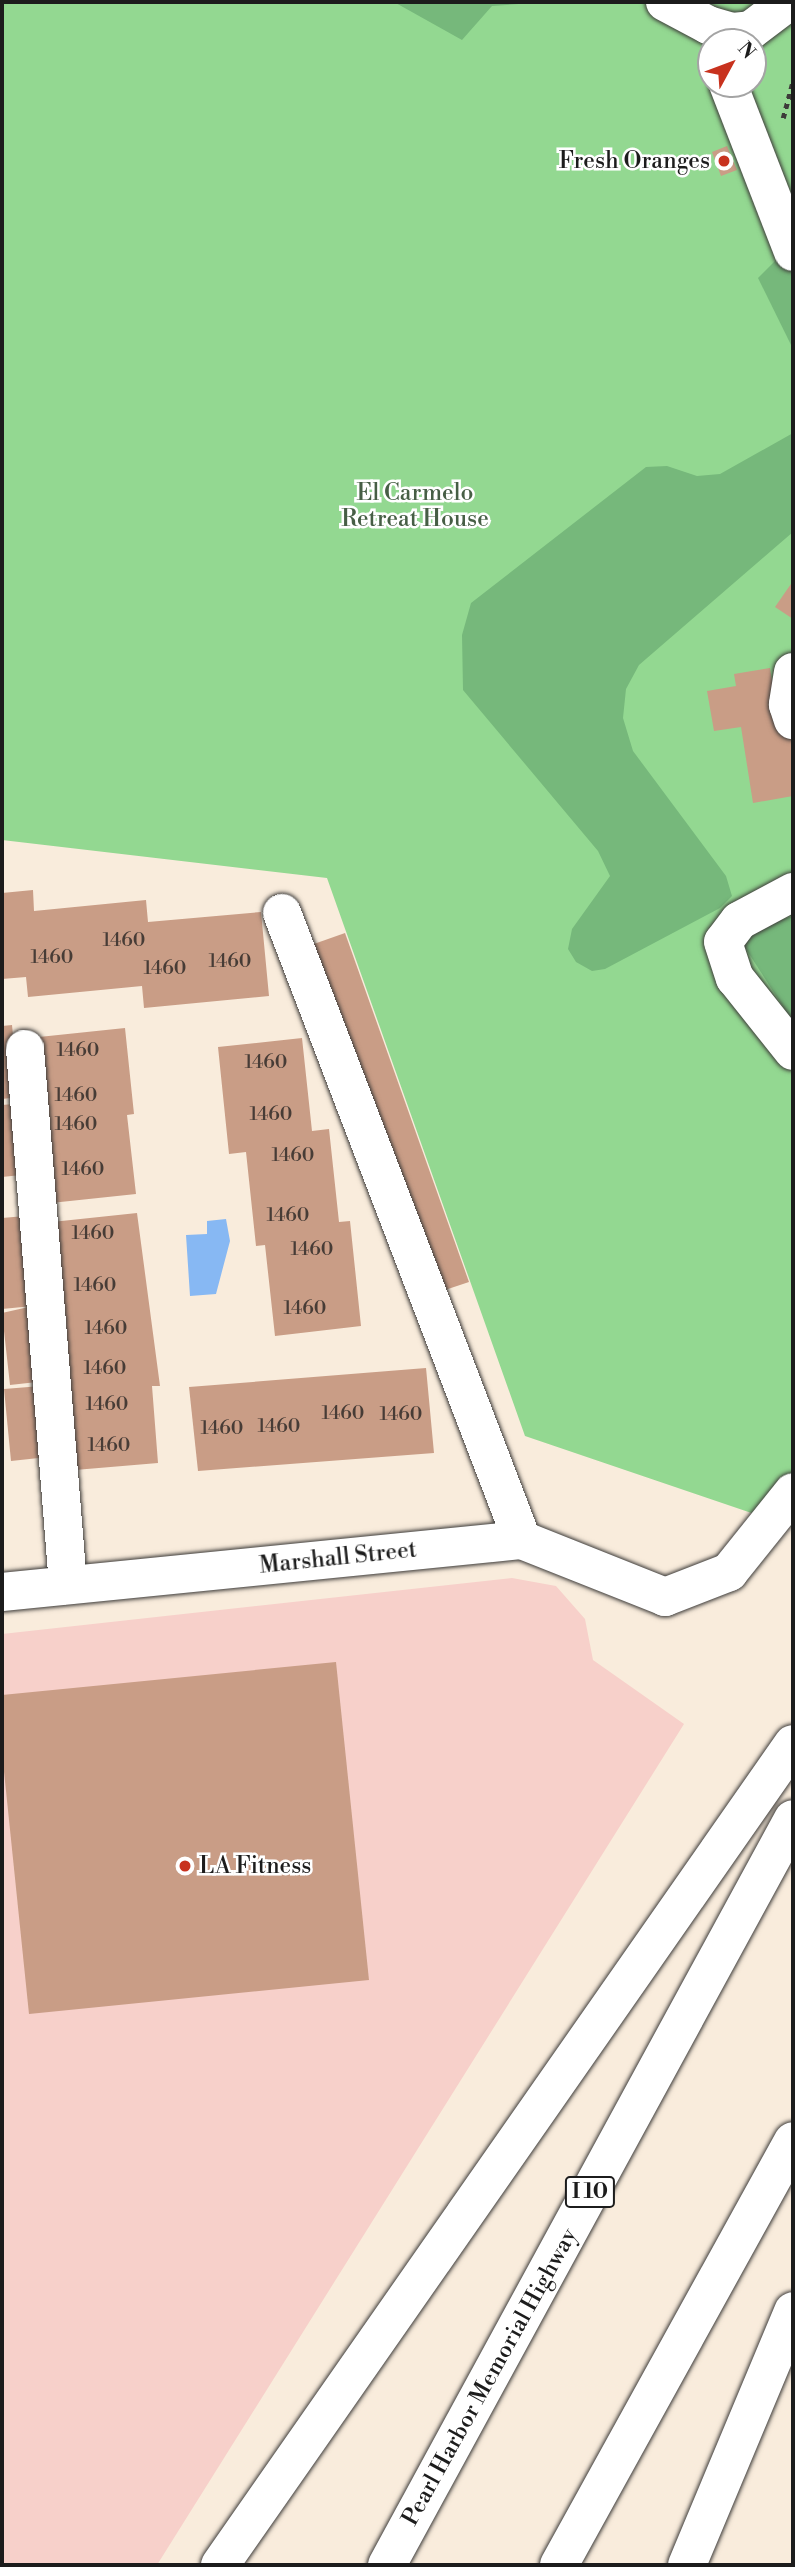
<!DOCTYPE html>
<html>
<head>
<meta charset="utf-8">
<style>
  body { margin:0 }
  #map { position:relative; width:795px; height:2567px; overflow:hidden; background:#f9ecdc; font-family:"Libre Bodoni",serif }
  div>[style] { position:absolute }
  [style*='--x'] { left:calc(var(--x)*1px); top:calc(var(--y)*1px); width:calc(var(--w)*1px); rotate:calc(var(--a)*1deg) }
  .built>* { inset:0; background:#f7d0ca }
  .green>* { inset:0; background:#93d891 }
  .forest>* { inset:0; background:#76b87b }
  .water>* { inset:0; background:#87b8f3 }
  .building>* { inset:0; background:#c99d86 }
  .path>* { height:4.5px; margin-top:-2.25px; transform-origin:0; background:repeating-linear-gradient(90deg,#3d3b39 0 5px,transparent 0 10px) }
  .roads { filter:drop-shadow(0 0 2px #3d3b39) drop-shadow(0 0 2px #3d3b39) }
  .minor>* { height:38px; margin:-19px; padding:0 19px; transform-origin:19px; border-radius:19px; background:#fff }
  .highway>* { height:38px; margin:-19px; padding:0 19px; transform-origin:19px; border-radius:19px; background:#fff }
  .dots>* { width:19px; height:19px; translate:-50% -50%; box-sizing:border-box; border:4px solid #fff; border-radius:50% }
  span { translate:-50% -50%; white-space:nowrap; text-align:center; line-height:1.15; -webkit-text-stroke:5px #fff; paint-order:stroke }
  .number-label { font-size:19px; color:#473c36 }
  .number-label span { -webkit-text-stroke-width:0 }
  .shield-label span { padding:2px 5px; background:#fff; border:2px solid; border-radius:5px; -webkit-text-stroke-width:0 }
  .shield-label { font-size:21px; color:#1c1c1c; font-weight:700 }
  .poi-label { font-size:23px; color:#1c1c1c }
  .right { translate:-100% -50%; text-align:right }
  .left { translate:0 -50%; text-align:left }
  .park-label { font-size:23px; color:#465e45 }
  .street-label { font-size:23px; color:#1c1c1c }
  .frame { position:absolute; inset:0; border:4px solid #1c1c1c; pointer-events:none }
  .north { position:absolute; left:697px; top:28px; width:70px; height:70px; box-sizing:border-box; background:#fff; border:2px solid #a4a4a4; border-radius:50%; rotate:49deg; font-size:19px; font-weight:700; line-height:28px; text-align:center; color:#1c1c1c }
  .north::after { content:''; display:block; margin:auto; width:24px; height:32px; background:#c8321e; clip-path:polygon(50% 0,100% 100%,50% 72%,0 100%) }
</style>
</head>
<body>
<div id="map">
  <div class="built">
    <div style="clip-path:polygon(512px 1578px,556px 1586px,585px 1619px,593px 1660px,684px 1724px,157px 2565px,2px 2565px,2px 1634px)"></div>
  </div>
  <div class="green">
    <div style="clip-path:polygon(evenodd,2px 2px,793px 2px,793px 1527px,525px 1436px,327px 878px,2px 840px,2px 2px,711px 42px,753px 42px,753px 84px,711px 84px,711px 42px)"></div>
  </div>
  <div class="forest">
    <div style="clip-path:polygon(394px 2px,546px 2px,492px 6px,462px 40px)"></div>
    <div style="clip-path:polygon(793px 256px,793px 349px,758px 278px,779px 257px)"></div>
    <div style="clip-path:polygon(793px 433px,793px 532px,639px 665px,626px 689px,623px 718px,633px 751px,726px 876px,732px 896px,720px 908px,605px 969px,592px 971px,576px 962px,568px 949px,572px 929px,610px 876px,598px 851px,463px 690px,462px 635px,471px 603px,646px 467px,667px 466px,697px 476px,720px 474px)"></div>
    <div style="clip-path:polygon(793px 916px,793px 1022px,744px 946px,751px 930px)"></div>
  </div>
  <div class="water">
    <div style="clip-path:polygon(226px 1219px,230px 1241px,216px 1294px,190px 1296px,186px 1235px,207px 1234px,207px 1221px)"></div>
  </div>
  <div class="building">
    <div style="clip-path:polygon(727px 146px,737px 170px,721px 176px,712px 152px)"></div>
    <div style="clip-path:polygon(793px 581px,793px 619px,775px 607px)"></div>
    <div style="clip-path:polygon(770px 668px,781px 735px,793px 733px,793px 796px,753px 803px,741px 727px,714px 731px,707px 691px,736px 686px,734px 674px)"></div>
    <div style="clip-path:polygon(33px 890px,34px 911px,146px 900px,148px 922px,261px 912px,269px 996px,144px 1008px,142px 986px,28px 997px,26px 977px,2px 979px,2px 893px)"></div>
    <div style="clip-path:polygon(345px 933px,469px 1282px,436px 1293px,311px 945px)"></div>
    <div style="clip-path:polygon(12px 1025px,19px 1097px,2px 1099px,2px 1026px)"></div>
    <div style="clip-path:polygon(125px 1028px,134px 1114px,127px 1115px,136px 1194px,51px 1203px,39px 1037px)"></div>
    <div style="clip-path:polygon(302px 1038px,312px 1131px,329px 1129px,339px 1222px,350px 1221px,361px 1326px,275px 1336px,265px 1245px,256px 1246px,246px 1152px,229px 1154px,218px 1047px)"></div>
    <div style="clip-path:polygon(14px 1104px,21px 1175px,2px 1177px,2px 1105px)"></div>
    <div style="clip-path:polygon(137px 1213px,160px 1386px,152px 1386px,158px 1463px,75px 1470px,66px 1319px,52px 1222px)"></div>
    <div style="clip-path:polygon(25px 1216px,46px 1381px,10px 1385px,2px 1313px,33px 1306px,2px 1309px,2px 1218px)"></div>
    <div style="clip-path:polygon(426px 1368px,434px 1453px,198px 1471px,189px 1387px)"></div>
    <div style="clip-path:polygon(41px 1386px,48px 1457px,11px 1461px,4px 1389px)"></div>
    <div style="clip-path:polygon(336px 1662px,369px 1980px,29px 2014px,2px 1752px,2px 1695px)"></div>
  </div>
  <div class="path">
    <div style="--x:783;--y:118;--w:38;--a:-75"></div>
  </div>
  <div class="roads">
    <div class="minor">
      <div style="--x:665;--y:2;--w:49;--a:28.1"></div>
      <div style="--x:708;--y:25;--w:26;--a:16"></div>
      <div style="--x:733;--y:32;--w:18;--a:-6"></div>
      <div style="--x:751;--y:30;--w:46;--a:-37.1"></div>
      <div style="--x:728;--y:84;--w:180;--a:68.8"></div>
      <div style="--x:793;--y:672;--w:33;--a:99"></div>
      <div style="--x:788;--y:705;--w:16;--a:72"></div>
      <div style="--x:793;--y:892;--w:61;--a:151.8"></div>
      <div style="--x:739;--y:921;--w:26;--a:127"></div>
      <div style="--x:723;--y:942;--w:38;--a:72"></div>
      <div style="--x:735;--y:978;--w:93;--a:51.5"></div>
      <div style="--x:282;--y:913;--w:671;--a:69.05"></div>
      <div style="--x:25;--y:1049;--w:538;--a:85.41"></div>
      <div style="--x:2;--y:1592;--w:523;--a:-5.71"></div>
      <div style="--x:522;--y:1540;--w:154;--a:21.7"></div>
      <div style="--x:665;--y:1597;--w:69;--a:-21.3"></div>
      <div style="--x:729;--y:1572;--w:102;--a:-51.3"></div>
    </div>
    <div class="highway">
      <div style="--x:220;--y:2565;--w:1001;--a:-55.09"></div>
      <div style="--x:387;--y:2565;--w:849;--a:-61.44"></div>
      <div style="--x:559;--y:2565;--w:484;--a:-61.1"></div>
      <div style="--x:687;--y:2565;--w:275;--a:-67.3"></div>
    </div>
  </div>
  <div class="dots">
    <div style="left:724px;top:161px;background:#c8321e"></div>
    <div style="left:185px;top:1866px;background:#c8321e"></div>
  </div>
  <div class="number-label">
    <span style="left:124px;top:941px">1460</span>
    <span style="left:52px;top:958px">1460</span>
    <span style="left:230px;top:962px">1460</span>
    <span style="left:165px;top:969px">1460</span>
    <span style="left:78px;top:1051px">1460</span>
    <span style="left:266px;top:1063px">1460</span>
    <span style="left:76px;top:1096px">1460</span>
    <span style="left:271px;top:1115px">1460</span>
    <span style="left:76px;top:1125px">1460</span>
    <span style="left:293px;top:1156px">1460</span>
    <span style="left:83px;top:1170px">1460</span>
    <span style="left:288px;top:1216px">1460</span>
    <span style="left:93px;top:1234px">1460</span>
    <span style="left:312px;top:1250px">1460</span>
    <span style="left:95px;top:1286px">1460</span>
    <span style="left:305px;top:1309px">1460</span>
    <span style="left:106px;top:1329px">1460</span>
    <span style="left:105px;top:1369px">1460</span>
    <span style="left:107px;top:1405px">1460</span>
    <span style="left:343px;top:1414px">1460</span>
    <span style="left:401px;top:1415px">1460</span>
    <span style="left:279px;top:1427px">1460</span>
    <span style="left:222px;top:1429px">1460</span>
    <span style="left:109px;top:1446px">1460</span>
  </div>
  <div class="shield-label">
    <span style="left:590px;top:2192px">I 10</span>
  </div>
  <div class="poi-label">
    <span class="right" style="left:710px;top:161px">Fresh Oranges</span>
    <span class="left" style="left:199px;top:1866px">LA Fitness</span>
  </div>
  <div class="park-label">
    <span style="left:415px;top:506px">El Carmelo<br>Retreat House</span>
  </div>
  <div class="street-label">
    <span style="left:338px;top:1558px;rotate:-6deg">Marshall Street</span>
    <span style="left:490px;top:2377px;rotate:-61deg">Pearl Harbor Memorial Highway</span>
  </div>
  <div class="frame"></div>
  <div class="north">N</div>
</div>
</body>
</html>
